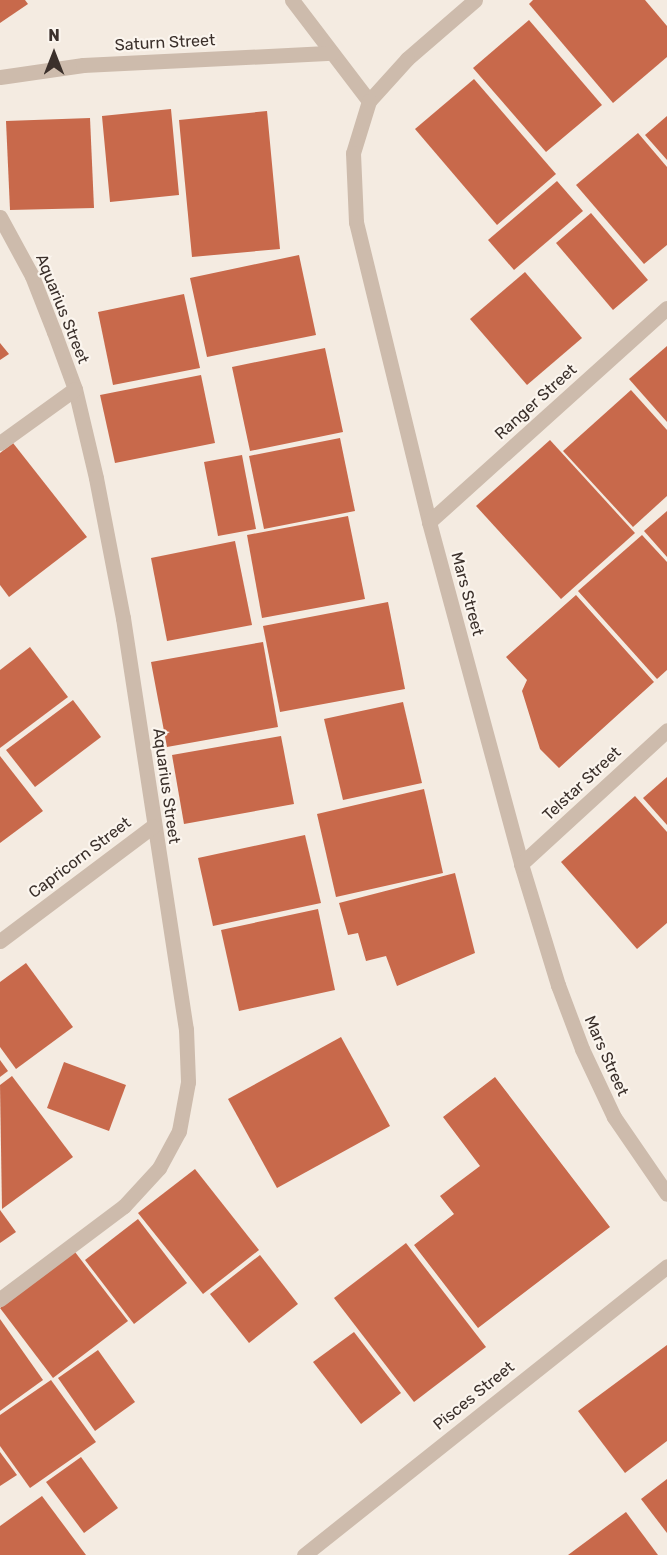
<!DOCTYPE html>
<html>
<head>
<meta charset="utf-8">
<style>
  body { margin:0 }
  #map { position:relative; width:667px; height:1555px; overflow:hidden; background:#f4ebe1; font-family:Rubik,sans-serif }
  div>[style] { position:absolute }
  [style*='--x'] { left:calc(var(--x)*1px); top:calc(var(--y)*1px); width:calc(var(--w)*1px); rotate:calc(var(--a)*1deg) }
  .building>* { inset:0; background:#c8694b }
  .minor>* { height:15px; margin:-7.5px; padding:0 7.5px; transform-origin:7.5px; border-radius:7.5px; background:#cdbbac }
  span { translate:-50% -50%; white-space:nowrap; text-align:center; line-height:1.15; -webkit-text-stroke:4.5px #fbf5ee; paint-order:stroke }
  .street-label { font-size:16px; color:#3b302b }
  .north { position:absolute; left:24px; top:24px; width:60px; height:60px; -webkit-text-stroke:4px #fbf5ee; paint-order:stroke; rotate:0deg; font-size:16px; font-weight:700; line-height:24px; text-align:center; color:#3b302b }
  .north::after { content:''; display:block; margin:auto; width:21px; height:27px; background:#3b302b; clip-path:polygon(50% 0,100% 100%,50% 72%,0 100%) }
</style>
</head>
<body>
<div id="map">
  <div class="building">
    <div style="clip-path:polygon(0 0,25px 0,28px 4px,0 23px)"></div>
    <div style="clip-path:polygon(533px 0,645px 0,667px 26px,667px 57px,613px 103px,529px 4px)"></div>
    <div style="clip-path:polygon(529px 20px,602px 105px,546px 152px,473px 68px)"></div>
    <div style="clip-path:polygon(474px 79px,556px 174px,497px 225px,415px 129px)"></div>
    <div style="clip-path:polygon(171px 109px,179px 195px,110px 202px,102px 116px)"></div>
    <div style="clip-path:polygon(267px 111px,280px 249px,192px 257px,179px 120px)"></div>
    <div style="clip-path:polygon(667px 116px,667px 160px,645px 135px)"></div>
    <div style="clip-path:polygon(90px 118px,94px 208px,10px 210px,6px 121px)"></div>
    <div style="clip-path:polygon(638px 133px,667px 167px,667px 245px,644px 264px,576px 185px)"></div>
    <div style="clip-path:polygon(557px 181px,583px 211px,514px 270px,488px 240px)"></div>
    <div style="clip-path:polygon(591px 213px,648px 280px,613px 310px,556px 243px)"></div>
    <div style="clip-path:polygon(299px 255px,316px 335px,207px 357px,190px 278px)"></div>
    <div style="clip-path:polygon(525px 272px,582px 338px,527px 385px,470px 319px)"></div>
    <div style="clip-path:polygon(184px 294px,200px 368px,113px 385px,98px 312px)"></div>
    <div style="clip-path:polygon(0 343px,9px 354px,0 360px)"></div>
    <div style="clip-path:polygon(667px 346px,667px 422px,629px 379px)"></div>
    <div style="clip-path:polygon(325px 348px,343px 432px,250px 451px,232px 367px)"></div>
    <div style="clip-path:polygon(201px 375px,215px 443px,115px 463px,100px 395px)"></div>
    <div style="clip-path:polygon(631px 390px,667px 430px,667px 496px,633px 527px,563px 451px)"></div>
    <div style="clip-path:polygon(340px 438px,355px 511px,264px 529px,249px 456px)"></div>
    <div style="clip-path:polygon(550px 440px,635px 533px,561px 599px,476px 506px)"></div>
    <div style="clip-path:polygon(13px 443px,87px 537px,9px 597px,0 585px,0 453px)"></div>
    <div style="clip-path:polygon(242px 455px,256px 529px,218px 536px,204px 462px)"></div>
    <div style="clip-path:polygon(667px 511px,667px 557px,644px 531px)"></div>
    <div style="clip-path:polygon(348px 516px,365px 599px,262px 618px,247px 535px)"></div>
    <div style="clip-path:polygon(642px 535px,667px 562px,667px 670px,657px 679px,578px 591px)"></div>
    <div style="clip-path:polygon(235px 541px,252px 625px,167px 641px,151px 558px)"></div>
    <div style="clip-path:polygon(576px 595px,654px 682px,559px 768px,540px 749px,522px 691px,527px 680px,506px 657px)"></div>
    <div style="clip-path:polygon(388px 602px,405px 689px,280px 712px,263px 626px)"></div>
    <div style="clip-path:polygon(263px 642px,278px 727px,167px 747px,151px 662px)"></div>
    <div style="clip-path:polygon(30px 647px,68px 697px,0 748px,0 670px)"></div>
    <div style="clip-path:polygon(73px 700px,101px 737px,35px 787px,6px 750px)"></div>
    <div style="clip-path:polygon(403px 702px,422px 783px,343px 800px,324px 719px)"></div>
    <div style="clip-path:polygon(281px 736px,294px 804px,184px 824px,172px 755px)"></div>
    <div style="clip-path:polygon(0 756px,43px 811px,0 843px)"></div>
    <div style="clip-path:polygon(667px 777px,667px 825px,643px 798px)"></div>
    <div style="clip-path:polygon(424px 789px,443px 873px,336px 897px,317px 814px)"></div>
    <div style="clip-path:polygon(635px 796px,667px 832px,667px 923px,637px 949px,561px 862px)"></div>
    <div style="clip-path:polygon(305px 835px,321px 903px,213px 926px,198px 858px)"></div>
    <div style="clip-path:polygon(455px 873px,475px 953px,397px 986px,386px 956px,366px 961px,358px 933px,348px 935px,339px 903px)"></div>
    <div style="clip-path:polygon(318px 909px,335px 990px,239px 1011px,221px 930px)"></div>
    <div style="clip-path:polygon(26px 963px,73px 1027px,16px 1069px,0 1047px,0 982px)"></div>
    <div style="clip-path:polygon(341px 1037px,390px 1126px,277px 1188px,228px 1099px)"></div>
    <div style="clip-path:polygon(0 1060px,8px 1071px,0 1077px)"></div>
    <div style="clip-path:polygon(64px 1062px,126px 1085px,109px 1131px,47px 1108px)"></div>
    <div style="clip-path:polygon(12px 1076px,73px 1157px,2px 1209px,0 1085px)"></div>
    <div style="clip-path:polygon(495px 1077px,610px 1227px,478px 1328px,414px 1245px,454px 1214px,440px 1196px,480px 1166px,443px 1117px)"></div>
    <div style="clip-path:polygon(195px 1169px,259px 1250px,203px 1294px,138px 1213px)"></div>
    <div style="clip-path:polygon(0 1210px,16px 1232px,0 1243px)"></div>
    <div style="clip-path:polygon(138px 1219px,187px 1283px,134px 1324px,85px 1260px)"></div>
    <div style="clip-path:polygon(406px 1243px,486px 1347px,414px 1402px,334px 1298px)"></div>
    <div style="clip-path:polygon(75px 1252px,128px 1321px,53px 1378px,0 1308px)"></div>
    <div style="clip-path:polygon(260px 1255px,298px 1304px,249px 1343px,210px 1294px)"></div>
    <div style="clip-path:polygon(0 1319px,43px 1380px,0 1411px)"></div>
    <div style="clip-path:polygon(354px 1332px,401px 1393px,361px 1424px,313px 1362px)"></div>
    <div style="clip-path:polygon(667px 1345px,667px 1441px,625px 1473px,578px 1411px)"></div>
    <div style="clip-path:polygon(98px 1350px,135px 1402px,95px 1431px,58px 1378px)"></div>
    <div style="clip-path:polygon(51px 1380px,96px 1442px,30px 1488px,0 1446px,0 1415px)"></div>
    <div style="clip-path:polygon(0 1452px,17px 1475px,0 1486px)"></div>
    <div style="clip-path:polygon(81px 1457px,118px 1508px,84px 1533px,46px 1482px)"></div>
    <div style="clip-path:polygon(667px 1479px,667px 1533px,641px 1499px)"></div>
    <div style="clip-path:polygon(42px 1496px,86px 1555px,0 1555px,0 1526px)"></div>
    <div style="clip-path:polygon(626px 1512px,658px 1555px,568px 1555px)"></div>
  </div>
  <div class="minor">
    <div style="--x:292;--y:0;--w:127;--a:52.7"></div>
    <div style="--x:475;--y:0;--w:90;--a:139.1"></div>
    <div style="--x:407;--y:59;--w:57;--a:132.1"></div>
    <div style="--x:369;--y:101;--w:54;--a:107.1"></div>
    <div style="--x:353;--y:153;--w:69;--a:87.5"></div>
    <div style="--x:356;--y:222;--w:309;--a:76.3"></div>
    <div style="--x:429;--y:522;--w:354;--a:74.9"></div>
    <div style="--x:521;--y:864;--w:127;--a:73"></div>
    <div style="--x:558;--y:985;--w:68;--a:69.4"></div>
    <div style="--x:582;--y:1049;--w:75;--a:64.8"></div>
    <div style="--x:614;--y:1117;--w:93;--a:55.5"></div>
    <div style="--x:0;--y:77;--w:84;--a:-8.2"></div>
    <div style="--x:83;--y:65;--w:249;--a:-2.8"></div>
    <div style="--x:0;--y:217;--w:67;--a:61.5"></div>
    <div style="--x:32;--y:276;--w:60;--a:68.6"></div>
    <div style="--x:54;--y:332;--w:61;--a:69.8"></div>
    <div style="--x:75;--y:389;--w:91;--a:76.7"></div>
    <div style="--x:96;--y:478;--w:143;--a:79.1"></div>
    <div style="--x:123;--y:618;--w:416;--a:81.3"></div>
    <div style="--x:186;--y:1029;--w:53;--a:87.8"></div>
    <div style="--x:188;--y:1082;--w:50;--a:100.4"></div>
    <div style="--x:179;--y:1131;--w:42;--a:118.4"></div>
    <div style="--x:159;--y:1168;--w:52;--a:132.6"></div>
    <div style="--x:124;--y:1206;--w:155;--a:143.1"></div>
    <div style="--x:0;--y:443;--w:92;--a:-35.8"></div>
    <div style="--x:429;--y:522;--w:320;--a:-42"></div>
    <div style="--x:521;--y:864;--w:198;--a:-42.5"></div>
    <div style="--x:0;--y:941;--w:191;--a:-36.9"></div>
    <div style="--x:304;--y:1555;--w:464;--a:-38.5"></div>
  </div>
  <div class="street-label">
    <span style="left:165px;top:43px;rotate:-3deg">Saturn Street</span>
    <span style="left:62px;top:309px;rotate:68deg">Aquarius Street</span>
    <span style="left:536px;top:402px;rotate:-42deg">Ranger Street</span>
    <span style="left:467px;top:594px;rotate:75deg">Mars Street</span>
    <span style="left:582px;top:784px;rotate:-43deg">Telstar Street</span>
    <span style="left:166px;top:786px;rotate:82deg">Aquarius Street</span>
    <span style="left:80px;top:858px;rotate:-37deg">Capricorn Street</span>
    <span style="left:606px;top:1056px;rotate:66deg">Mars Street</span>
    <span style="left:474px;top:1396px;rotate:-39deg">Pisces Street</span>
  </div>
  <div class="north">N</div>
</div>
</body>
</html>
